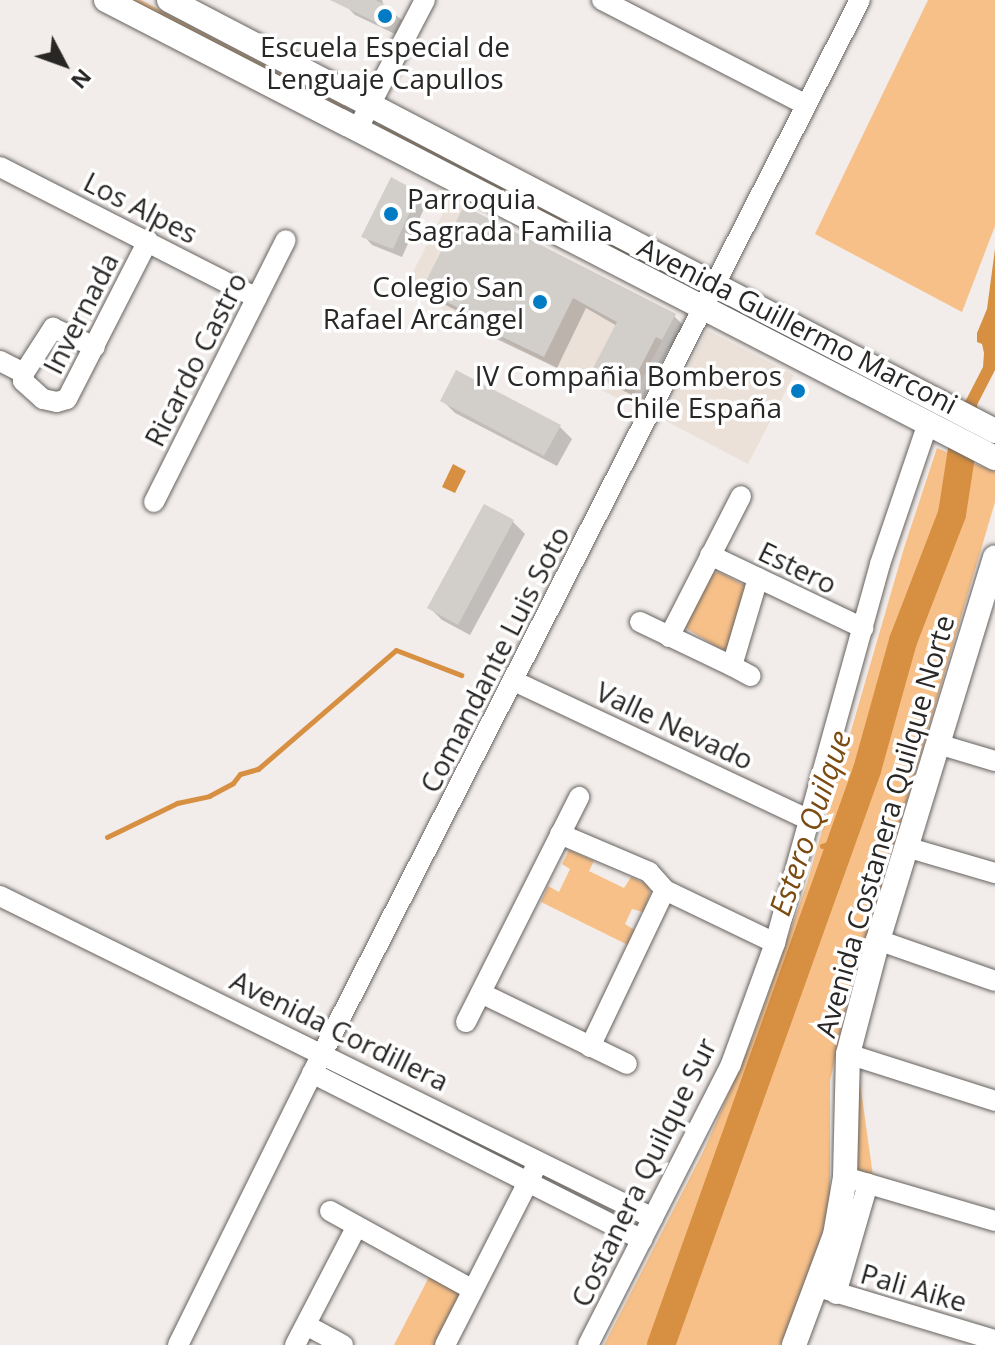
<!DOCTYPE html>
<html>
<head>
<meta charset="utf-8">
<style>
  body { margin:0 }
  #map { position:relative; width:995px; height:1345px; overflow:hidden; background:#f2edea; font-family:"Open Sans",sans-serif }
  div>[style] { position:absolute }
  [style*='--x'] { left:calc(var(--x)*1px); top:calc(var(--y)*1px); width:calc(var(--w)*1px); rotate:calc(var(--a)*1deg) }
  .built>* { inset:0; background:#ebe1d8 }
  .green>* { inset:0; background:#f7c089 }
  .water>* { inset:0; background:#d78f41 }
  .shadow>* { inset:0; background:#0003 }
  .stream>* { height:5px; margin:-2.5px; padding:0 2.5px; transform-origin:2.5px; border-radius:2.5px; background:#d78f41 }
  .river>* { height:28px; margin:-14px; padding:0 14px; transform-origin:14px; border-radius:14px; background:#d78f41 }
  .building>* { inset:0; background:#d2ceca }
  .roads { filter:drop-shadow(0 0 2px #676360) drop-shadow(0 0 2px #676360) }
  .minor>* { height:20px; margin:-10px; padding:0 10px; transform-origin:10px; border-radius:10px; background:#fff }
  .major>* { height:24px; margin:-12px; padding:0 12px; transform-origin:12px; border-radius:12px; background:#fff }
  .dots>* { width:22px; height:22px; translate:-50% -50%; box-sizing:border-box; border:4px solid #fff; border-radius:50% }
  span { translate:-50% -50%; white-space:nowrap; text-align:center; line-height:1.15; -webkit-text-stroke:7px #fff; paint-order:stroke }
  .poi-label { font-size:28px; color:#292726 }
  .left { translate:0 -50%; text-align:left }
  .right { translate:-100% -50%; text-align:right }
  .street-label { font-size:28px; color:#292726 }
  .water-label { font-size:30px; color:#7b4b11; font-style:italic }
  .north { position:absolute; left:24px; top:24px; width:80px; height:80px; -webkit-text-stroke:6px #fff; paint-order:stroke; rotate:131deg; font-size:22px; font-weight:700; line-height:32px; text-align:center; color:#292726 }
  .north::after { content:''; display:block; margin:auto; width:28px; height:36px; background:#292726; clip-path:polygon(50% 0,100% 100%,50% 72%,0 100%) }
</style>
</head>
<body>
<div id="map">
  <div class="built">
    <div style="clip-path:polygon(450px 199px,676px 314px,629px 404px,404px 290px)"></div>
    <div style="clip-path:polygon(707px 330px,794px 375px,748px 464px,662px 419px)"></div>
  </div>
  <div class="green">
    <div style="clip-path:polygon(120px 0,141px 0,349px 109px,344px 117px)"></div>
    <div style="clip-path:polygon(928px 0,995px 0,995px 226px,962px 312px,815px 234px)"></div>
    <div style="clip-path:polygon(381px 123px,697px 288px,693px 297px,376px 132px)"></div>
    <div style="clip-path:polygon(937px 448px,995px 472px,995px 502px,848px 1001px,830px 1081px,830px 1206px,805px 1291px,780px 1345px,604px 1345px,703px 1152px,753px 1038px,807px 883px,904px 548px)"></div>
    <div style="clip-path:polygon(719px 572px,744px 585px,746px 594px,730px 649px,722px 650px,684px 627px,711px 574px)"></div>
    <div style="clip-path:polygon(569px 850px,594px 861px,589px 871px,624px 888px,631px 877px,648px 885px,650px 894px,643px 912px,632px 909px,625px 924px,636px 931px,628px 945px,541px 902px,548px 886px,559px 892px,570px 869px,562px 864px)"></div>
    <div style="clip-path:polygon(858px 1068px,873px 1176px,856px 1171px)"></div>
    <div style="clip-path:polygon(430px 1275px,466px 1293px,439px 1345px,394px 1345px)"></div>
  </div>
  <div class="water">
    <div style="clip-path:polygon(995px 249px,995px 370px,977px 405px,978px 417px,958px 405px,966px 400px,983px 367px,984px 353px,982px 344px,977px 342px,977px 333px,987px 309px)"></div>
    <div style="clip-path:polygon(453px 464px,466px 471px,455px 493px,442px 487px)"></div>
  </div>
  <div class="shadow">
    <div style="clip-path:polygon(349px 0,382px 0,384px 6px,402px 20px,395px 34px,355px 15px,346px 6px)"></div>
    <div style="clip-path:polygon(418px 194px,427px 202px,402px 257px,372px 245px,364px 236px)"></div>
    <div style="clip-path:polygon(465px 209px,674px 316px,686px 328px,674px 351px,669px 348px,642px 400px,606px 382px,594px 370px,617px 326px,586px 308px,557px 368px,480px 331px,469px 317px,436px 300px,424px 288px)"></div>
    <div style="clip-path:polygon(443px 401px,560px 427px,572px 439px,557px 466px,455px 413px)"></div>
    <div style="clip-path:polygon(484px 507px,513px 522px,525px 534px,470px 635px,442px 620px,430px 608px)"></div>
  </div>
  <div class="stream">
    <div style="--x:107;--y:837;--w:78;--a:-25.9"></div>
    <div style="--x:177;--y:803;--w:33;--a:-12"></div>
    <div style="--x:209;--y:796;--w:27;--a:-28"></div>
    <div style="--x:233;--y:783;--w:11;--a:-52"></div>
    <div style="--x:240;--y:774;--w:19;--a:-16"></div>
    <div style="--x:258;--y:769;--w:182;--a:-40.8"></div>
    <div style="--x:396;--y:650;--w:70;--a:21"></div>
    <div style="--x:822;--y:846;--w:20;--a:-18"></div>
  </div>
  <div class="river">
    <div style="--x:661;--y:1345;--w:611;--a:-70.29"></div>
    <div style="--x:867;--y:770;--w:134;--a:-74.4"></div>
    <div style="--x:903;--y:641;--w:136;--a:-68.9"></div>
    <div style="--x:952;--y:514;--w:98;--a:-81.2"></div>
  </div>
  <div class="building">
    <div style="clip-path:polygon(330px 0,375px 0,394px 9px,386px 27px)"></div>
    <div style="clip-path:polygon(391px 177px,419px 192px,393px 249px,361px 237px)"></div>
    <div style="clip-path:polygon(464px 206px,676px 314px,662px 340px,656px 337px,629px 389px,592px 370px,617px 322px,573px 298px,544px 357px,465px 319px,468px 313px,422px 289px)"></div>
    <div style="clip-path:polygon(456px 370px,561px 425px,544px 456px,440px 401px)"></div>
    <div style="clip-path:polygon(484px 504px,514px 520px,458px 625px,427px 608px)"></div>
  </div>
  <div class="roads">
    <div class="minor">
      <div style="--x:602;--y:0;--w:229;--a:27.2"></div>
      <div style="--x:357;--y:130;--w:147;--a:-62.4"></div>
      <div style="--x:0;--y:167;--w:288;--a:27"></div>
      <div style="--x:0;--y:361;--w:27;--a:27"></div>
      <div style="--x:24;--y:373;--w:54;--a:-57.2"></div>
      <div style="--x:53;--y:328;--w:46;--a:24.3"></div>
      <div style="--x:24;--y:373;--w:8;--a:97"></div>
      <div style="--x:23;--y:381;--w:27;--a:42"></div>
      <div style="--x:43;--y:399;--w:14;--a:12"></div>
      <div style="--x:57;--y:402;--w:10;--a:-17"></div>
      <div style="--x:67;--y:399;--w:178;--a:-62.9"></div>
      <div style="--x:154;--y:502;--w:293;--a:-63.3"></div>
      <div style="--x:710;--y:555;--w:170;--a:25.5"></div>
      <div style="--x:640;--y:622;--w:102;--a:25.6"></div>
      <div style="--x:732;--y:666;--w:92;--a:-73.5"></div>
      <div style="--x:669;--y:637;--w:158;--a:-62.9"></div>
      <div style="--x:732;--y:666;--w:21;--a:28"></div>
      <div style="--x:514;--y:681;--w:329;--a:25.2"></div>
      <div style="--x:938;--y:744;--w:59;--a:16.6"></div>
      <div style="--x:560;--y:834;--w:97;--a:23.1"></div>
      <div style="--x:649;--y:872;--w:24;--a:48"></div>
      <div style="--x:906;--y:847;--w:93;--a:16.3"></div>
      <div style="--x:0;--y:896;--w:728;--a:26.25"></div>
      <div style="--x:878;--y:940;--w:124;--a:19.3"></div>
      <div style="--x:481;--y:993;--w:162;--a:25.9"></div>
      <div style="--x:466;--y:1022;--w:252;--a:-63.3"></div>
      <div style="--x:590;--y:1047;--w:174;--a:-64.5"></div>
      <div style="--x:665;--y:890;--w:122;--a:25.7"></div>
      <div style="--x:848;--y:1054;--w:154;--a:17.7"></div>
      <div style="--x:312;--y:1073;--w:370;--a:26.8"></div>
      <div style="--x:845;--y:1177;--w:156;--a:16.3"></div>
      <div style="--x:330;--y:1211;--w:163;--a:28.9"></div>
      <div style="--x:818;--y:1287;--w:185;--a:16.7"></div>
      <div style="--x:836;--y:1294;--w:115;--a:-73.8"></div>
      <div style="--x:306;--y:1325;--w:42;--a:28.4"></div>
      <div style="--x:178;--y:1345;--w:327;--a:-63.7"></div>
      <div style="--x:323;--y:1052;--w:1181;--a:-62.96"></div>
      <div style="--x:295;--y:1345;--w:134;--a:-62.5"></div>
      <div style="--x:445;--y:1345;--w:196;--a:-63"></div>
      <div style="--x:588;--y:1345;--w:315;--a:-63"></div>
      <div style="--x:731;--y:1064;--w:129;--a:-70"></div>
      <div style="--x:775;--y:943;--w:393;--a:-74.5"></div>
      <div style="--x:880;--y:564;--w:146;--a:-71.2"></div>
    </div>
    <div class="major">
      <div style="--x:106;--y:0;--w:1000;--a:27.26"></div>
      <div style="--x:169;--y:0;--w:932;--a:27.56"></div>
      <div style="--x:794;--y:1345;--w:117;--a:-69.6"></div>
      <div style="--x:835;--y:1235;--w:59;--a:-80.2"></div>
      <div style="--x:845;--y:1177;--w:123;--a:-88.6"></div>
      <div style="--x:848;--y:1054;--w:118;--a:-75.3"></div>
      <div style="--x:878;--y:940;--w:400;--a:-73"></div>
    </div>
  </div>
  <div class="dots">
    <div style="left:385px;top:16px;background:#007bc4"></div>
    <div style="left:391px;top:214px;background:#007bc4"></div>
    <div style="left:540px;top:302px;background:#007bc4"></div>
    <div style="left:798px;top:391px;background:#007bc4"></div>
  </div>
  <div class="poi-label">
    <span style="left:385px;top:62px">Escuela Especial de<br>Lenguaje Capullos</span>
    <span class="left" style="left:407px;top:214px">Parroquia<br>Sagrada Familia</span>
    <span class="right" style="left:524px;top:302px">Colegio San<br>Rafael Arcángel</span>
    <span class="right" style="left:782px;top:391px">IV Compañia Bomberos<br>Chile España</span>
  </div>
  <div class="street-label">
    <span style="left:141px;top:207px;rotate:27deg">Los Alpes</span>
    <span style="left:80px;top:313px;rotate:-63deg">Invernada</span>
    <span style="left:798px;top:325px;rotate:27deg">Avenida Guillermo Marconi</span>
    <span style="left:195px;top:359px;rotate:-63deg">Ricardo Castro</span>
    <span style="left:798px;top:567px;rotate:26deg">Estero</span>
    <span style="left:494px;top:659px;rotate:-63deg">Comandante Luis Soto</span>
    <span style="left:675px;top:725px;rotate:25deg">Valle Nevado</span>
    <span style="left:884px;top:826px;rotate:-74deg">Avenida Costanera Quilque Norte</span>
    <span style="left:340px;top:1030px;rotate:26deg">Avenida Cordillera</span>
    <span style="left:643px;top:1172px;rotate:-64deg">Costanera Quilque Sur</span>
    <span style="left:914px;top:1287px;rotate:16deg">Pali Aike</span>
  </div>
  <div class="water-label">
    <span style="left:810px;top:823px;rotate:-71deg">Estero Quilque</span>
  </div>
  <div class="north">N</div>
</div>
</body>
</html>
